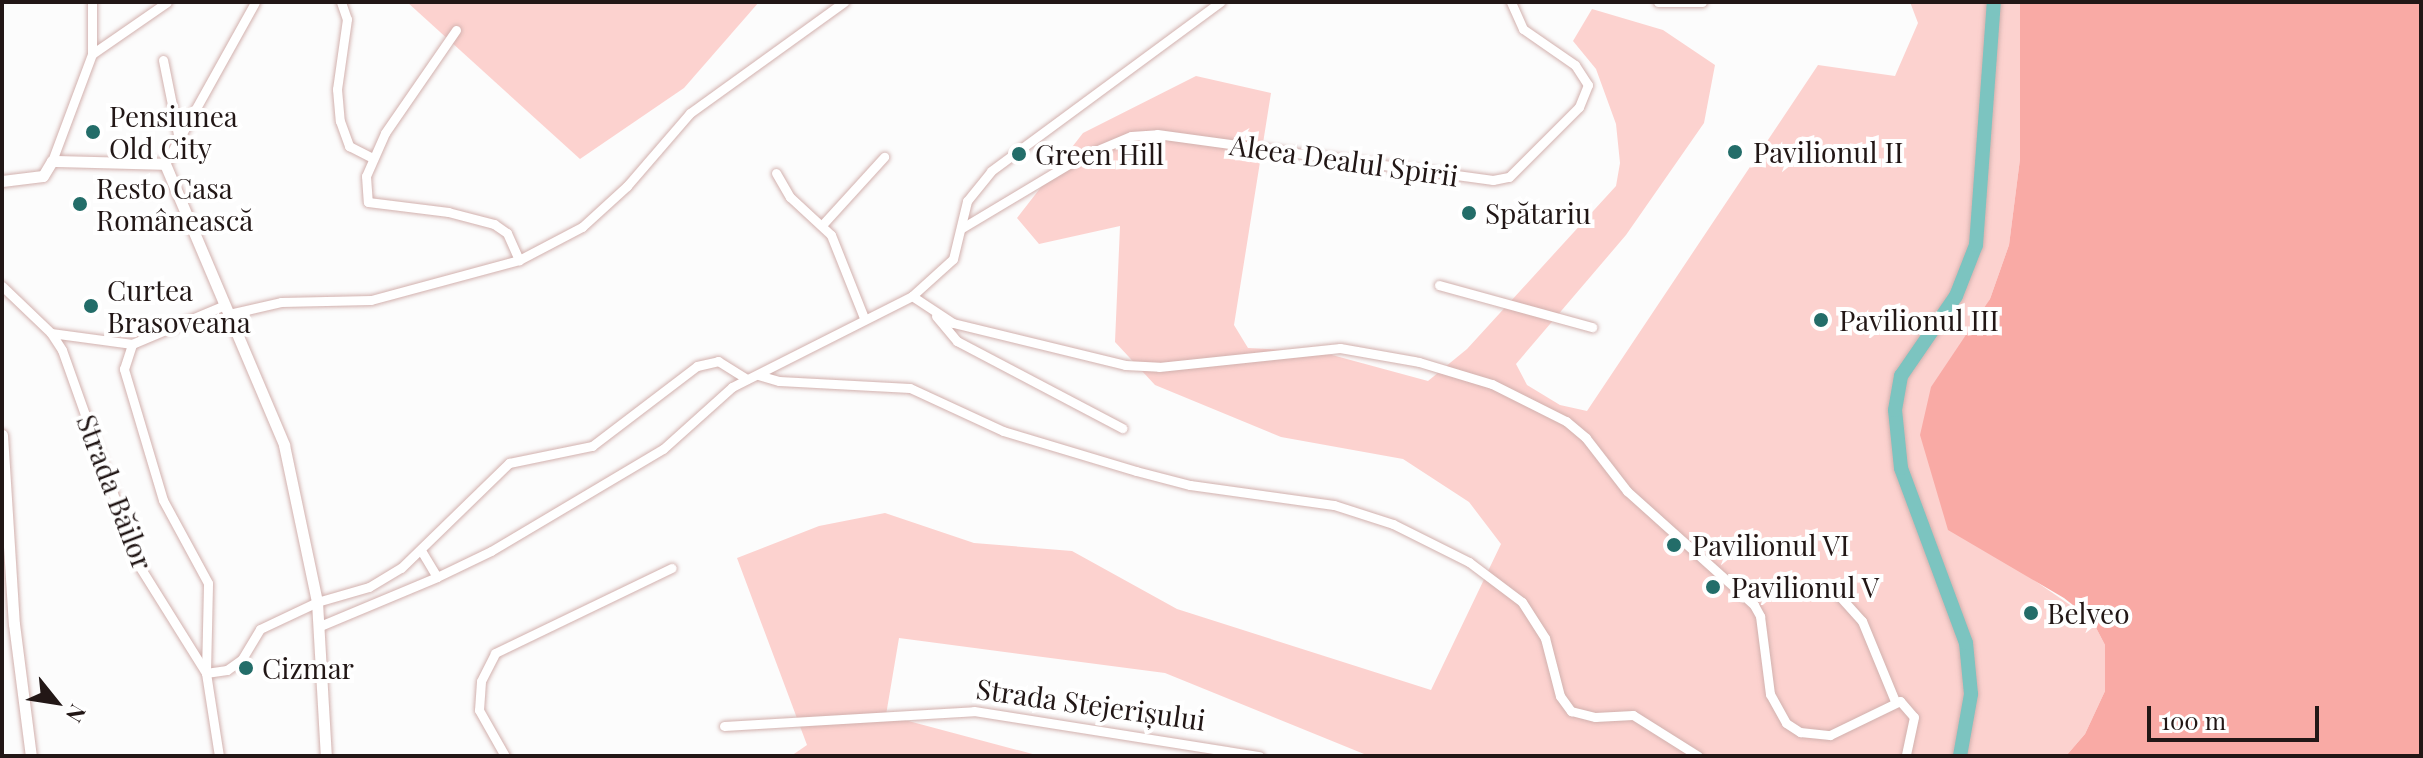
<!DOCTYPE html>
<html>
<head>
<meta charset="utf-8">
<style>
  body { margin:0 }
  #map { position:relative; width:2423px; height:758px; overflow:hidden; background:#fcfcfc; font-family:"Playfair Display",serif }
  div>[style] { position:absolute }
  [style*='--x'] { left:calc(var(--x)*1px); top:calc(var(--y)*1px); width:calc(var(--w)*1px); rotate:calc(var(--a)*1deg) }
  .green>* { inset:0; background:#fcd2cf }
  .forest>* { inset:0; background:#f9aaa5 }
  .roads { filter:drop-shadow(0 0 2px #d2b1ae) drop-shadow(0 0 2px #d2b1ae) }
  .minor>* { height:9px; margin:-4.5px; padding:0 4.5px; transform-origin:4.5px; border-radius:4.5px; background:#fff }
  .tertiary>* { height:11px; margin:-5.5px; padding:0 5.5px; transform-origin:5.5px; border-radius:5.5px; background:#fff }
  .primary>* { height:14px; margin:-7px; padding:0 7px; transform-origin:7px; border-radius:7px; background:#7cc4c0 }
  .dots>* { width:22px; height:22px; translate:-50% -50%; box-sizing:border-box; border:4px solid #fff; border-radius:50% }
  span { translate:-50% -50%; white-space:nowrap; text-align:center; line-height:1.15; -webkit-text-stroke:8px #fff; paint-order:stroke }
  .poi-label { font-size:28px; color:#221716 }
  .left { translate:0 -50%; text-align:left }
  .street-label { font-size:28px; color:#221716 }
  .frame { position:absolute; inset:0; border:4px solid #221716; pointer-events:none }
  .north { position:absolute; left:16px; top:662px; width:80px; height:80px; -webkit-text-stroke:6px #fff; paint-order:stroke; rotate:120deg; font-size:22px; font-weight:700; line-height:32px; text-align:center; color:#221716 }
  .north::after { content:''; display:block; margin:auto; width:28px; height:36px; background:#221716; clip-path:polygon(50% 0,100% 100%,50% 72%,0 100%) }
  .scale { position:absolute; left:2147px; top:706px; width:172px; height:36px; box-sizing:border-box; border:4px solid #221716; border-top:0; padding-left:10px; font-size:24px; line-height:28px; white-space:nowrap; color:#221716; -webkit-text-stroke:6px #fff; paint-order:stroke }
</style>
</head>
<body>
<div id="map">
  <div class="green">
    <div style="clip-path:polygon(407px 2px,759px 2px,684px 88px,580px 159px)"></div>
    <div style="clip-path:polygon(1910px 2px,2020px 2px,2020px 159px,2009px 245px,1990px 299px,1967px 340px,2018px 569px,2092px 620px,2105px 645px,2105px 691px,2085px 734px,2066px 756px,1369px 756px,1165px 673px,899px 638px,886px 715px,1040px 756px,791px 756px,807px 745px,737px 558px,819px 526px,885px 513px,974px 543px,1072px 551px,1177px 609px,1431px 690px,1501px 544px,1469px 502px,1403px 459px,1281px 437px,1155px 385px,1115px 342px,1120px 226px,1039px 244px,1017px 218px,1083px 133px,1196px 76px,1271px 93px,1234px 325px,1248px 348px,1321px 352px,1428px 381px,1467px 349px,1616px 186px,1620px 163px,1616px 124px,1596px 69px,1573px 41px,1592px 9px,1663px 30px,1715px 65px,1704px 123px,1626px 235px,1516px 364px,1527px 385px,1560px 405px,1587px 411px,1818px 65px,1895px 76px,1918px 23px)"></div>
  </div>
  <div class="forest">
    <div style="clip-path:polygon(2020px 2px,2421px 2px,2421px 756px,2066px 756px,2085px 734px,2105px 691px,2105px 645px,2092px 620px,2064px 598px,1948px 530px,1920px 435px,1931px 387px,1990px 299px,2009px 245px,2020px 159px)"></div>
  </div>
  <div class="roads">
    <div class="minor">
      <div style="--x:341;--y:2;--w:18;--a:71"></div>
      <div style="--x:347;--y:19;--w:71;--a:98.1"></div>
      <div style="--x:337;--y:89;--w:32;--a:85"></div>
      <div style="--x:340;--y:121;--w:27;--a:70"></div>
      <div style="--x:349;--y:146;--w:27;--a:27"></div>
      <div style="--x:1658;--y:2;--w:44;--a:0"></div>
      <div style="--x:456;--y:30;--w:125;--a:124.6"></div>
      <div style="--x:385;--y:133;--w:47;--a:113.8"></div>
      <div style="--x:366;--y:176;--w:26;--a:86"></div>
      <div style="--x:368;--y:202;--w:81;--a:7.1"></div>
      <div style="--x:448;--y:212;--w:48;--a:14.6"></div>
      <div style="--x:494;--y:224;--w:16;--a:35"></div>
      <div style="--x:507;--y:233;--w:30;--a:66"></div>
      <div style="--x:92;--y:54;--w:91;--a:-34.7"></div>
      <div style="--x:163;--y:60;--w:81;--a:78.6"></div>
      <div style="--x:52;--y:161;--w:114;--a:-69.5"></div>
      <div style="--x:92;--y:54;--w:52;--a:-90"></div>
      <div style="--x:165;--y:164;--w:185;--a:-60.9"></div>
      <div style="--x:776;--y:173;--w:28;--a:60"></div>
      <div style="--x:790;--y:197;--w:56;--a:42.8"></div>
      <div style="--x:831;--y:235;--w:89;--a:68.3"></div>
      <div style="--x:823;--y:224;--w:91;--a:-47.7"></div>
      <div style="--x:962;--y:228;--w:136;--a:-30.9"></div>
      <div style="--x:1079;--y:158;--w:56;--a:-22.9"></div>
      <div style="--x:1131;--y:136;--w:26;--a:-4"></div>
      <div style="--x:1157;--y:134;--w:339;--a:7.8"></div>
      <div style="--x:1493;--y:180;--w:16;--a:-11"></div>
      <div style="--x:1509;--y:177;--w:99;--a:-45"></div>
      <div style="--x:1579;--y:107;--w:24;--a:-68"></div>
      <div style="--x:1588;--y:85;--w:24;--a:-123"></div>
      <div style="--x:1575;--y:65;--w:63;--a:-145.3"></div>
      <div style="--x:1523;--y:29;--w:30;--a:-114"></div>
      <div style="--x:1439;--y:285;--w:159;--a:15.4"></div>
      <div style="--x:2;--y:286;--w:68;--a:43.8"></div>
      <div style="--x:51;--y:333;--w:20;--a:57"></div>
      <div style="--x:62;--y:350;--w:227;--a:70.4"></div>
      <div style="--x:138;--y:564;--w:128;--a:58"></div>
      <div style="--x:206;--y:673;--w:84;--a:81.1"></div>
      <div style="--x:912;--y:296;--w:49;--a:33.4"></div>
      <div style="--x:953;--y:323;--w:177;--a:13.7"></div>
      <div style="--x:1125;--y:365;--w:34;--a:3"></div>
      <div style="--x:1159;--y:367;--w:182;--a:-6"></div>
      <div style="--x:1340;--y:348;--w:80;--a:10"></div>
      <div style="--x:1419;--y:362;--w:76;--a:16.8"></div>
      <div style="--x:1492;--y:384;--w:83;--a:26.6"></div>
      <div style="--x:1566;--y:421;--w:26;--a:40"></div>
      <div style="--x:1586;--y:438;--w:67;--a:52.3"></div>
      <div style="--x:1627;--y:491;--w:171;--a:41.9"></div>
      <div style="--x:1754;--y:605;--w:13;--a:61"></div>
      <div style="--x:1760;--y:616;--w:79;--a:82.7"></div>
      <div style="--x:1770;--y:694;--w:33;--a:61"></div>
      <div style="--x:1786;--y:723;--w:17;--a:33"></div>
      <div style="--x:1800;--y:732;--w:30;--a:6"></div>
      <div style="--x:1830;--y:735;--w:78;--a:-25.9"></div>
      <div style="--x:1900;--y:701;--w:21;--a:49"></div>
      <div style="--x:1914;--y:717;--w:40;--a:102"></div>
      <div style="--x:229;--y:314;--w:53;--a:-13"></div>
      <div style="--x:281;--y:302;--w:90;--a:-1.3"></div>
      <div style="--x:371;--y:300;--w:153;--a:-15.1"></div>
      <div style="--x:519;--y:260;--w:71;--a:-27.6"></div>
      <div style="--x:582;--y:227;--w:61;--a:-42.3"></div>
      <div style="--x:627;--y:186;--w:96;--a:-49.2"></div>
      <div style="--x:690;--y:113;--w:190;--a:-35.8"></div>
      <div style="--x:936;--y:316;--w:33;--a:50"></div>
      <div style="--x:957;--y:341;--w:187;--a:27.8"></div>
      <div style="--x:51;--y:333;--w:82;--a:7.7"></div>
      <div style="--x:758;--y:375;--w:22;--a:16"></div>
      <div style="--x:779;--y:381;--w:131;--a:3.1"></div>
      <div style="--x:910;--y:388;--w:102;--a:24.8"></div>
      <div style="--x:1003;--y:431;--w:139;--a:16.7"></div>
      <div style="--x:1136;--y:471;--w:56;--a:14.5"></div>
      <div style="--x:1190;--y:485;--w:145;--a:7.9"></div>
      <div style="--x:1334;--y:505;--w:62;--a:17.9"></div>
      <div style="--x:1393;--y:524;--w:85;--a:26.6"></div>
      <div style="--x:1469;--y:562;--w:66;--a:37"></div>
      <div style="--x:1522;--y:602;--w:43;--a:57.4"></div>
      <div style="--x:1545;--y:638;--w:60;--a:75.5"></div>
      <div style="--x:1560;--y:696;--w:19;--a:54"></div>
      <div style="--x:1571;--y:711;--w:25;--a:14"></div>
      <div style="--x:1595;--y:717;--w:38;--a:-3"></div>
      <div style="--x:1633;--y:715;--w:77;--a:32.2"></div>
      <div style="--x:422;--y:552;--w:29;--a:59"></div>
      <div style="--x:437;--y:577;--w:60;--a:-25.7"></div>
      <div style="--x:491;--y:551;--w:200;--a:-30.7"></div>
      <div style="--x:663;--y:449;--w:93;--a:-41.9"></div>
      <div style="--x:732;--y:387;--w:202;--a:-26.8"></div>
      <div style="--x:912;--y:296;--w:55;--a:-42.1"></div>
      <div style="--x:953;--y:259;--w:60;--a:-76.4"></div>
      <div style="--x:967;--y:201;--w:38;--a:-51"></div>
      <div style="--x:991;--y:171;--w:285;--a:-36.4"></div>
      <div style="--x:1834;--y:590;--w:42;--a:47.9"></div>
      <div style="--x:1862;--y:621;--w:87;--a:67.6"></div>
      <div style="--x:320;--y:626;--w:127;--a:-22.7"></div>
      <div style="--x:206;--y:673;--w:21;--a:-8"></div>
      <div style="--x:227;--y:670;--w:19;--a:-36"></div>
      <div style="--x:242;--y:659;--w:35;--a:-59"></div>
      <div style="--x:260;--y:629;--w:63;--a:-25.3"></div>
      <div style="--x:317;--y:602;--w:54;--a:-16.1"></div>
      <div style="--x:369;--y:587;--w:37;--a:-31"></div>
      <div style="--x:401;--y:568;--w:151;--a:-44.2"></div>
      <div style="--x:509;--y:463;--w:85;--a:-11.6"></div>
      <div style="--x:592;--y:446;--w:132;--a:-37.3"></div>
      <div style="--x:697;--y:366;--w:22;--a:-13"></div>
      <div style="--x:718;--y:361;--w:34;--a:32"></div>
      <div style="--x:206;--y:673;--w:90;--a:-88.7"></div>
      <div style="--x:208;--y:583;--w:94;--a:-118.5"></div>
      <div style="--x:163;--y:500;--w:137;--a:-106.6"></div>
      <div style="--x:124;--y:369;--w:26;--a:-72"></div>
      <div style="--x:132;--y:344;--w:101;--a:-22.8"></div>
      <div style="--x:724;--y:726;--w:250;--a:-3.4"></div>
      <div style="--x:974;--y:711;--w:289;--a:9"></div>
      <div style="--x:505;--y:756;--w:53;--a:-119.5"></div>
      <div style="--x:479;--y:710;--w:29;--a:-86"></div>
      <div style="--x:481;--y:681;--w:31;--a:-63"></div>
      <div style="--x:495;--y:653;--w:196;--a:-25.7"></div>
    </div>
    <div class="tertiary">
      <div style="--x:2;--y:181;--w:41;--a:-7"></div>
      <div style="--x:43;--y:176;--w:17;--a:-59"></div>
      <div style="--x:52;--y:161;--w:113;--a:1.5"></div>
      <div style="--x:165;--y:164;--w:305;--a:67"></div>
      <div style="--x:284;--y:445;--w:160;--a:78.1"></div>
      <div style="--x:317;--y:602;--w:154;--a:86.7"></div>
      <div style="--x:2;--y:435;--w:189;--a:86.4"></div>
      <div style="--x:14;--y:624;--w:133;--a:82.7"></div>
    </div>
    <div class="primary">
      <div style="--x:1960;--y:756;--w:63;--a:-79.9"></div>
      <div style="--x:1971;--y:694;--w:51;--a:-95.6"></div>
      <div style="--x:1966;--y:643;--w:187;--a:-110.4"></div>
      <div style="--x:1901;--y:468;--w:58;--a:-95.9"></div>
      <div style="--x:1895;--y:410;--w:35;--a:-80"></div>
      <div style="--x:1901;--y:376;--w:97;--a:-55.5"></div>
      <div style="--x:1956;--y:296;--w:55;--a:-68.6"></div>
      <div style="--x:1976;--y:245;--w:244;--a:-85.8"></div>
    </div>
  </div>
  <div class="dots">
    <div style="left:93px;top:132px;background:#236d69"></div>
    <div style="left:1735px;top:152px;background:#236d69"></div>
    <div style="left:1019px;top:154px;background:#236d69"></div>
    <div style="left:80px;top:204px;background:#236d69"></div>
    <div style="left:1469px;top:213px;background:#236d69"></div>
    <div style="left:91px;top:306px;background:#236d69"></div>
    <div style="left:1821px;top:320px;background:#236d69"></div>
    <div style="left:1674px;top:545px;background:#236d69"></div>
    <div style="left:1713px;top:587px;background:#236d69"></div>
    <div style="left:2031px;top:613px;background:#236d69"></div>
    <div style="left:246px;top:668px;background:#236d69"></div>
  </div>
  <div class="poi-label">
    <span class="left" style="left:109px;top:132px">Pensiunea<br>Old City</span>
    <span class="left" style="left:1753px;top:152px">Pavilionul II</span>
    <span class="left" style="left:1035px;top:154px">Green Hill</span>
    <span class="left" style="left:96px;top:204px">Resto Casa<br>Românească</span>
    <span class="left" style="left:1485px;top:213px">Spătariu</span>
    <span class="left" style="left:107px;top:306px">Curtea<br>Brasoveana</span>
    <span class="left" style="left:1839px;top:320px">Pavilionul III</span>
    <span class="left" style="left:1692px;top:545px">Pavilionul VI</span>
    <span class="left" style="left:1731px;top:587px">Pavilionul V</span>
    <span class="left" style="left:2047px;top:613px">Belveo</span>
    <span class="left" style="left:262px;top:668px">Cizmar</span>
  </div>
  <div class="street-label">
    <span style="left:1344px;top:160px;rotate:8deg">Aleea Dealul Spirii</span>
    <span style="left:115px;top:492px;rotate:69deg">Strada Băilor</span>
    <span style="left:1091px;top:704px;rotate:8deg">Strada Stejerișului</span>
  </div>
  <div class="frame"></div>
  <div class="north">N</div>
  <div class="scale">100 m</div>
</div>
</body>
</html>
